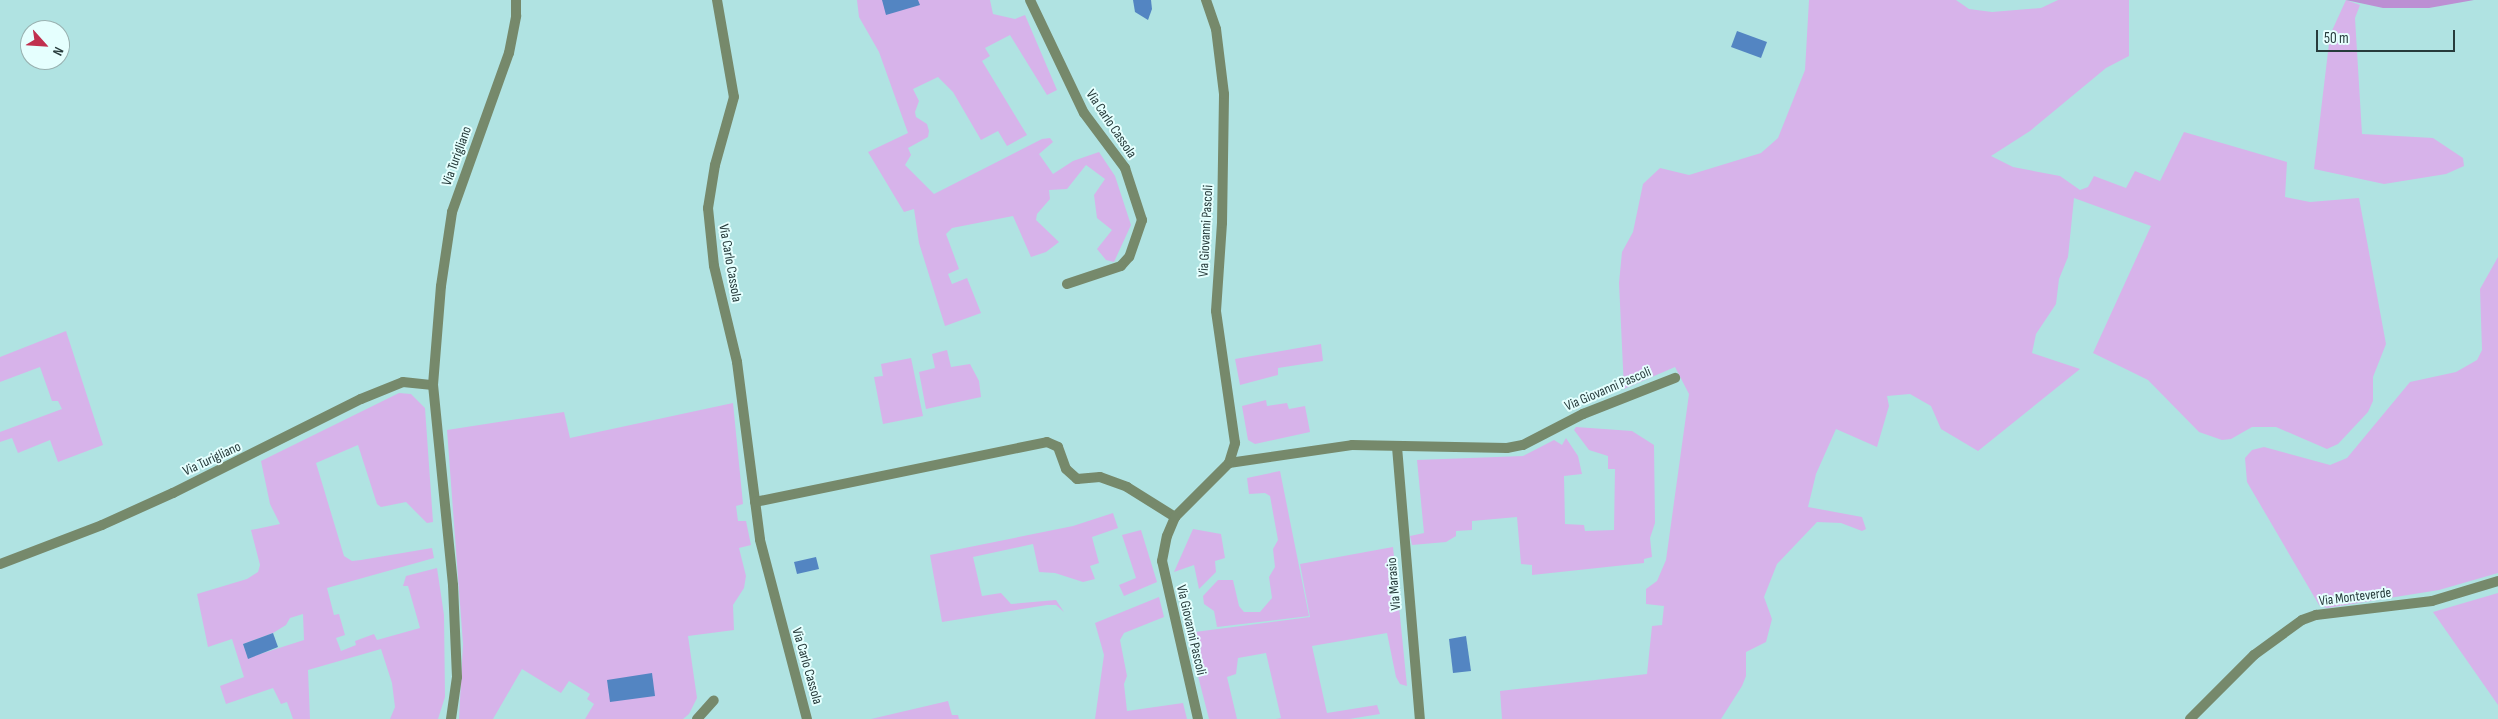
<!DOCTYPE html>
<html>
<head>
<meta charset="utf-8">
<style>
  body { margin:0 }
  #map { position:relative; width:2498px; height:719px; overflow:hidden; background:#b0e3e2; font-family:"Sofia Sans Condensed",sans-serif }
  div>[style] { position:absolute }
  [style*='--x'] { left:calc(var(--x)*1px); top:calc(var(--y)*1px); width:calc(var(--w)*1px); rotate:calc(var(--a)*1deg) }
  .green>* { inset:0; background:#d7b3ea }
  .forest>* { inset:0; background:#bc8fd3 }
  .water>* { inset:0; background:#5385c2 }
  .street>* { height:10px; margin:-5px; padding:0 5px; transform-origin:5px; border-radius:5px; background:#76896b }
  span { translate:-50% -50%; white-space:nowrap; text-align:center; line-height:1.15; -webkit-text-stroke:4px #e5fffe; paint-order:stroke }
  .street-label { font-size:14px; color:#273b3b }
  .north { position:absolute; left:20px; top:20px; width:50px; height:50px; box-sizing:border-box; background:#e5fffe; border:1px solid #99b1b0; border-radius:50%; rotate:116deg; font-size:14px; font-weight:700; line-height:20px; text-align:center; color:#273b3b }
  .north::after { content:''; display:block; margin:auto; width:18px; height:22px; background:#c0304e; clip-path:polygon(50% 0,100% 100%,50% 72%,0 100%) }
  .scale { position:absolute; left:2316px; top:30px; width:139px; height:22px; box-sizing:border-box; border:2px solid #273b3b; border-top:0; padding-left:6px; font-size:15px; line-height:18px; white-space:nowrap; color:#273b3b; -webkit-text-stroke:4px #e5fffe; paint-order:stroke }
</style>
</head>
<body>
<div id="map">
  <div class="green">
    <div style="clip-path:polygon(857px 0,990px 0,993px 14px,1015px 19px,1025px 15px,1057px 90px,1047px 95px,1010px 35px,985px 48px,990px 56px,982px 61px,1027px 135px,1007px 146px,998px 131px,981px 140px,953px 92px,938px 77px,913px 89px,919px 101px,915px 112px,916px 117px,927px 124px,929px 131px,928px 137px,908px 148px,911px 155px,905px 165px,934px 194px,1042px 139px,1050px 138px,1053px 142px,1039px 154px,1053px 174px,1073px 161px,1099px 152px,1115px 176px,1131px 225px,1114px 262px,1106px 260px,1097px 249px,1112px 230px,1097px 218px,1094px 195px,1105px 179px,1086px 165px,1067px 189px,1049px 190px,1050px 199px,1037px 214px,1036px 220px,1059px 242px,1046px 252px,1031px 257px,1013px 216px,952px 228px,946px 234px,959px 269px,948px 274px,952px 284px,967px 278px,981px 313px,945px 326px,919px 243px,914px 209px,904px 212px,868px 152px,908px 133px,879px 52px,859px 17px)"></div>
    <div style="clip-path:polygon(1809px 0,1956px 0,1969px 9px,1992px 12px,2041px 8px,2058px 0,2129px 0,2129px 56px,2106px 68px,2030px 131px,1991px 156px,2013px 167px,2060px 176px,2080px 190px,2088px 187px,2094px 176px,2126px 188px,2135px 171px,2160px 181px,2184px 132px,2287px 162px,2285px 197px,2310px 202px,2359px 198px,2386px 344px,2373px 377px,2373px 401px,2368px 412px,2338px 444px,2327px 449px,2276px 427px,2252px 427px,2231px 439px,2222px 440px,2199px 432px,2148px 380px,2093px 353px,2151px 226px,2074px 198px,2068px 257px,2059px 279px,2056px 304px,2036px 334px,2032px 353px,2080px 369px,1978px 451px,1941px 429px,1931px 406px,1910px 394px,1887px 396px,1889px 406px,1877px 447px,1836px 429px,1816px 474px,1808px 507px,1862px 517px,1866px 529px,1862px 531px,1841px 523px,1817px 522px,1777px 564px,1764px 597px,1772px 619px,1766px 642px,1746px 652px,1746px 676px,1742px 686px,1721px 719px,1502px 719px,1500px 691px,1647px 674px,1652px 626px,1662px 625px,1664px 606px,1646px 604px,1646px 589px,1657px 581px,1666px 560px,1689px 394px,1675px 367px,1624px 389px,1619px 283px,1622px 252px,1633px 232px,1643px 184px,1660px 168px,1689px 175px,1761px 153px,1778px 138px,1805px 70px)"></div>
    <div style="clip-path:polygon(2346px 0,2360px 5px,2355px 18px,2362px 134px,2433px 138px,2463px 158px,2464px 166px,2446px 174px,2384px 184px,2314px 169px,2330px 35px)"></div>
    <div style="clip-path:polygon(2498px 257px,2498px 573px,2439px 590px,2327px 608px,2319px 605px,2247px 482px,2245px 458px,2252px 450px,2264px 447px,2330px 465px,2347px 458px,2410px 382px,2456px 372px,2477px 360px,2482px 350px,2480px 289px)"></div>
    <div style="clip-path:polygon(66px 331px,103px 445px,58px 462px,50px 440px,18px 453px,12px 438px,0 442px,0 432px,62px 409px,58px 401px,52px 401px,40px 367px,0 382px,0 357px)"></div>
    <div style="clip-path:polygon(1321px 344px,1323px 361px,1278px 368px,1278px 375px,1240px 385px,1235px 359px)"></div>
    <div style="clip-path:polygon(947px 350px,951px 367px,970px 364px,979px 381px,981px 397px,926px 409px,919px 372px,935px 368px,932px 354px)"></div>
    <div style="clip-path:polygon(911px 358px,923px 416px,883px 424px,874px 377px,883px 376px,881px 364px)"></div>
    <div style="clip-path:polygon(evenodd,399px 393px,411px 394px,425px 408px,433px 522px,427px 523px,406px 502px,381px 507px,377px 504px,358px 445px,316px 463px,344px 556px,352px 561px,361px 560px,432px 548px,434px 558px,327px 588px,334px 615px,339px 614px,345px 635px,336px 638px,341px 651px,356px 645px,355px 641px,374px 634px,377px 640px,420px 628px,408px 586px,403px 586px,406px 576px,437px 568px,444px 615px,445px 697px,438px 719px,390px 719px,395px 707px,392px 683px,381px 649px,308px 670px,310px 719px,293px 719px,287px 702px,281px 704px,273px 688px,226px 704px,220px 686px,244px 677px,232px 639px,208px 647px,197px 594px,247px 579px,258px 572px,260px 565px,251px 530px,280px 524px,270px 504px,261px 461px,399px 393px,303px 614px,304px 640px,248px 658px,243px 644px,273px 633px,286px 625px,290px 618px,303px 614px)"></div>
    <div style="clip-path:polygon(1266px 400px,1267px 406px,1287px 403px,1289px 409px,1305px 406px,1310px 432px,1255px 444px,1248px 440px,1242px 406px)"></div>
    <div style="clip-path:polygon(733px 403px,743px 504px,736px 506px,738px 521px,746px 521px,751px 545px,739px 548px,746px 576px,744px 588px,733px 605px,734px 630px,688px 636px,697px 698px,689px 714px,683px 719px,585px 719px,594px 704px,587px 699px,590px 694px,569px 681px,561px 693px,522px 669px,493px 719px,459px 719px,463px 644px,447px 430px,564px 412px,570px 438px)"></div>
    <div style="clip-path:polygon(1576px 427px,1632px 431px,1654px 445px,1655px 523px,1650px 538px,1652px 557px,1644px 559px,1644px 563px,1532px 575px,1532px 565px,1521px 564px,1517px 517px,1472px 521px,1472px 530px,1456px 531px,1456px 536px,1446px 542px,1412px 545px,1410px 536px,1424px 533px,1417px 460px,1523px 456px,1554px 440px,1562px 445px,1566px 438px,1578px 456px,1582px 474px,1564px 476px,1565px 524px,1584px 525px,1585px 531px,1614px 530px,1615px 469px,1608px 469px,1608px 456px,1589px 450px,1574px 430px)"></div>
    <div style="clip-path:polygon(1280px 471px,1309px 616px,1217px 627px,1214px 611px,1204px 604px,1203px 596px,1218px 580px,1233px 580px,1239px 606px,1244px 612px,1260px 612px,1272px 598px,1269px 577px,1275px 567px,1273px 549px,1278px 540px,1270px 496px,1265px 493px,1249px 494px,1247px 478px)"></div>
    <div style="clip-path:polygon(1113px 513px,1118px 528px,1092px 537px,1099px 563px,1090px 566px,1095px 579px,1083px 582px,1055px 573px,1039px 572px,1033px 544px,973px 557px,982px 596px,1001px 593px,1011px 604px,1056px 600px,1064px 612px,1056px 605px,1047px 605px,942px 622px,930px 555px,1073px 526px)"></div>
    <div style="clip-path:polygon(1193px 529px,1221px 534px,1225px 558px,1215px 561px,1216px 572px,1199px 589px,1194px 565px,1174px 572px)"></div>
    <div style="clip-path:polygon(1141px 530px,1157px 582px,1124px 596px,1119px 585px,1136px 578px,1122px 535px)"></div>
    <div style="clip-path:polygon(1393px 547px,1407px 686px,1400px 684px,1396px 677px,1387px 633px,1312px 646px,1327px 713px,1377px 705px,1380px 714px,1349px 719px,1276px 719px,1281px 718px,1266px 653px,1238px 658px,1236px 674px,1227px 677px,1237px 719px,1209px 719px,1187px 633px,1310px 617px,1300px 564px)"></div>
    <div style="clip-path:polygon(2498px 593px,2498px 705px,2433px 612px)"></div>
    <div style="clip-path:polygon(1159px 597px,1164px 617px,1124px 633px,1120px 640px,1127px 676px,1124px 684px,1127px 711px,1183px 703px,1187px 719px,1095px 719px,1104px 655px,1095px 623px)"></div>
    <div style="clip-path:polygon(948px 701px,952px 715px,958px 715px,959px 719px,871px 719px)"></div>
  </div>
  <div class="forest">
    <div style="clip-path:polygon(2346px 0,2474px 0,2429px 8px,2383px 8px)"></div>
  </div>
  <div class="water">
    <div style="clip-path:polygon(882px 0,918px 0,920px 5px,886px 15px)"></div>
    <div style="clip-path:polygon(1133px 0,1151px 0,1152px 9px,1148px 20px,1135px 12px)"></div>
    <div style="clip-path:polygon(1737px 31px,1767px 42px,1761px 58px,1731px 47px)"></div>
    <div style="clip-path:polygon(816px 557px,819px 569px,797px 574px,794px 562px)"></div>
    <div style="clip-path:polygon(273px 633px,278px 647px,248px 659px,243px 644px)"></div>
    <div style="clip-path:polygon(1466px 636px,1471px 671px,1453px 673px,1449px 639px)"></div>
    <div style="clip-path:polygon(652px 673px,655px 696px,610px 702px,607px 680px)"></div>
  </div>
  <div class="street">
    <div style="--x:717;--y:0;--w:98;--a:80.1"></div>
    <div style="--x:734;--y:97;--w:71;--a:105.6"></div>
    <div style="--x:715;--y:165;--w:44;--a:99.2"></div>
    <div style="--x:708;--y:208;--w:58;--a:84.1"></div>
    <div style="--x:714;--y:266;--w:99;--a:76.5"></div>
    <div style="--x:737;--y:362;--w:179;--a:82.6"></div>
    <div style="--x:760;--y:540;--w:185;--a:75.3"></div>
    <div style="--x:1030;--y:0;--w:125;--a:64.5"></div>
    <div style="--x:1084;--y:113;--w:69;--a:53.3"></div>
    <div style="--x:1125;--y:168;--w:55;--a:71.9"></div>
    <div style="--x:1142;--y:220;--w:39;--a:109"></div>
    <div style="--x:1129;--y:257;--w:12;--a:132"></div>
    <div style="--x:1121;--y:266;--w:57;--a:161.6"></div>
    <div style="--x:1397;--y:447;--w:273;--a:85.2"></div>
    <div style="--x:1229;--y:463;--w:124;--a:-8.3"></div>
    <div style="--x:1352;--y:445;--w:155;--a:1.1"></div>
    <div style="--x:1507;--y:448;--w:16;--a:-11"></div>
    <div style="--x:1523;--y:445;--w:68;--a:-27.3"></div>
    <div style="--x:1583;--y:414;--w:99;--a:-21.4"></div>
    <div style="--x:755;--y:502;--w:298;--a:-11.6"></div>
    <div style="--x:1047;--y:442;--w:12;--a:24"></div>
    <div style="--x:1058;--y:447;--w:23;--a:70"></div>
    <div style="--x:1066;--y:469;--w:15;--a:42"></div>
    <div style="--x:1077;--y:479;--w:23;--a:-5"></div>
    <div style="--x:1100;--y:477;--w:29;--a:20"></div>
    <div style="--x:1127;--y:487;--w:57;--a:32"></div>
    <div style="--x:0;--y:564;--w:109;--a:-20.9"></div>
    <div style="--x:102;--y:525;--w:78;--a:-24.3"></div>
    <div style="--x:173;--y:493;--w:210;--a:-26.6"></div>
    <div style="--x:361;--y:399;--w:45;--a:-22"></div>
    <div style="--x:403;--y:382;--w:30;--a:6"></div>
    <div style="--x:451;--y:719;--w:42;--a:-81.9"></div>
    <div style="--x:457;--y:677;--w:92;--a:-92.5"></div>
    <div style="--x:453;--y:585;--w:201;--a:-95.7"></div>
    <div style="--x:433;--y:385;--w:99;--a:-85.4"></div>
    <div style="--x:441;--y:286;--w:75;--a:-81.5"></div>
    <div style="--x:452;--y:212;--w:169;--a:-70.3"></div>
    <div style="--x:509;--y:53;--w:38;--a:-79"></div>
    <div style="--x:516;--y:16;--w:16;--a:-90"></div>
    <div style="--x:697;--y:719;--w:25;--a:-48"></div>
    <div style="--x:1198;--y:719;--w:162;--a:-102.8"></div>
    <div style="--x:1162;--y:561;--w:25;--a:-79"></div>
    <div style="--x:1167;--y:536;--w:21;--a:-67"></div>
    <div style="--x:1175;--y:517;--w:76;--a:-45"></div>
    <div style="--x:1229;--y:463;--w:21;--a:-73"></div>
    <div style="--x:1235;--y:443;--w:133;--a:-98.2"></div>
    <div style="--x:1216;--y:311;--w:88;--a:-86.1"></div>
    <div style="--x:1222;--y:223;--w:129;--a:-89.1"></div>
    <div style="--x:1224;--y:94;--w:65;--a:-97"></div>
    <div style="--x:1216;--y:29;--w:31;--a:-109"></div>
    <div style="--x:2190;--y:719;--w:91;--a:-45"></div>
    <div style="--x:2254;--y:655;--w:59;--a:-36.1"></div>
    <div style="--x:2302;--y:620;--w:15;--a:-20"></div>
    <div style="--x:2316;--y:615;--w:117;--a:-6.9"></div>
    <div style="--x:2432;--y:601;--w:69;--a:-16.9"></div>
  </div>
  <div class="street-label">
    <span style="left:1111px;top:124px;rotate:56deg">Via Carlo Cassola</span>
    <span style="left:457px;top:156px;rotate:-70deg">Via Turigliano</span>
    <span style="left:1206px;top:231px;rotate:-87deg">Via Giovanni Pascoli</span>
    <span style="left:730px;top:263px;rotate:80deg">Via Carlo Cassola</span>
    <span style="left:1608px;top:389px;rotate:-23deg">Via Giovanni Pascoli</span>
    <span style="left:212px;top:459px;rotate:-25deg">Via Turigliano</span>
    <span style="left:1394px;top:584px;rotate:-95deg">Via Marasio</span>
    <span style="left:2355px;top:597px;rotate:-7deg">Via Monteverde</span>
    <span style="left:1191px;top:630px;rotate:77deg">Via Giovanni Pascoli</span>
    <span style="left:807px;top:666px;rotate:74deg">Via Carlo Cassola</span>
  </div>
  <div class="north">N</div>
  <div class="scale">50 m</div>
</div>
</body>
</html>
